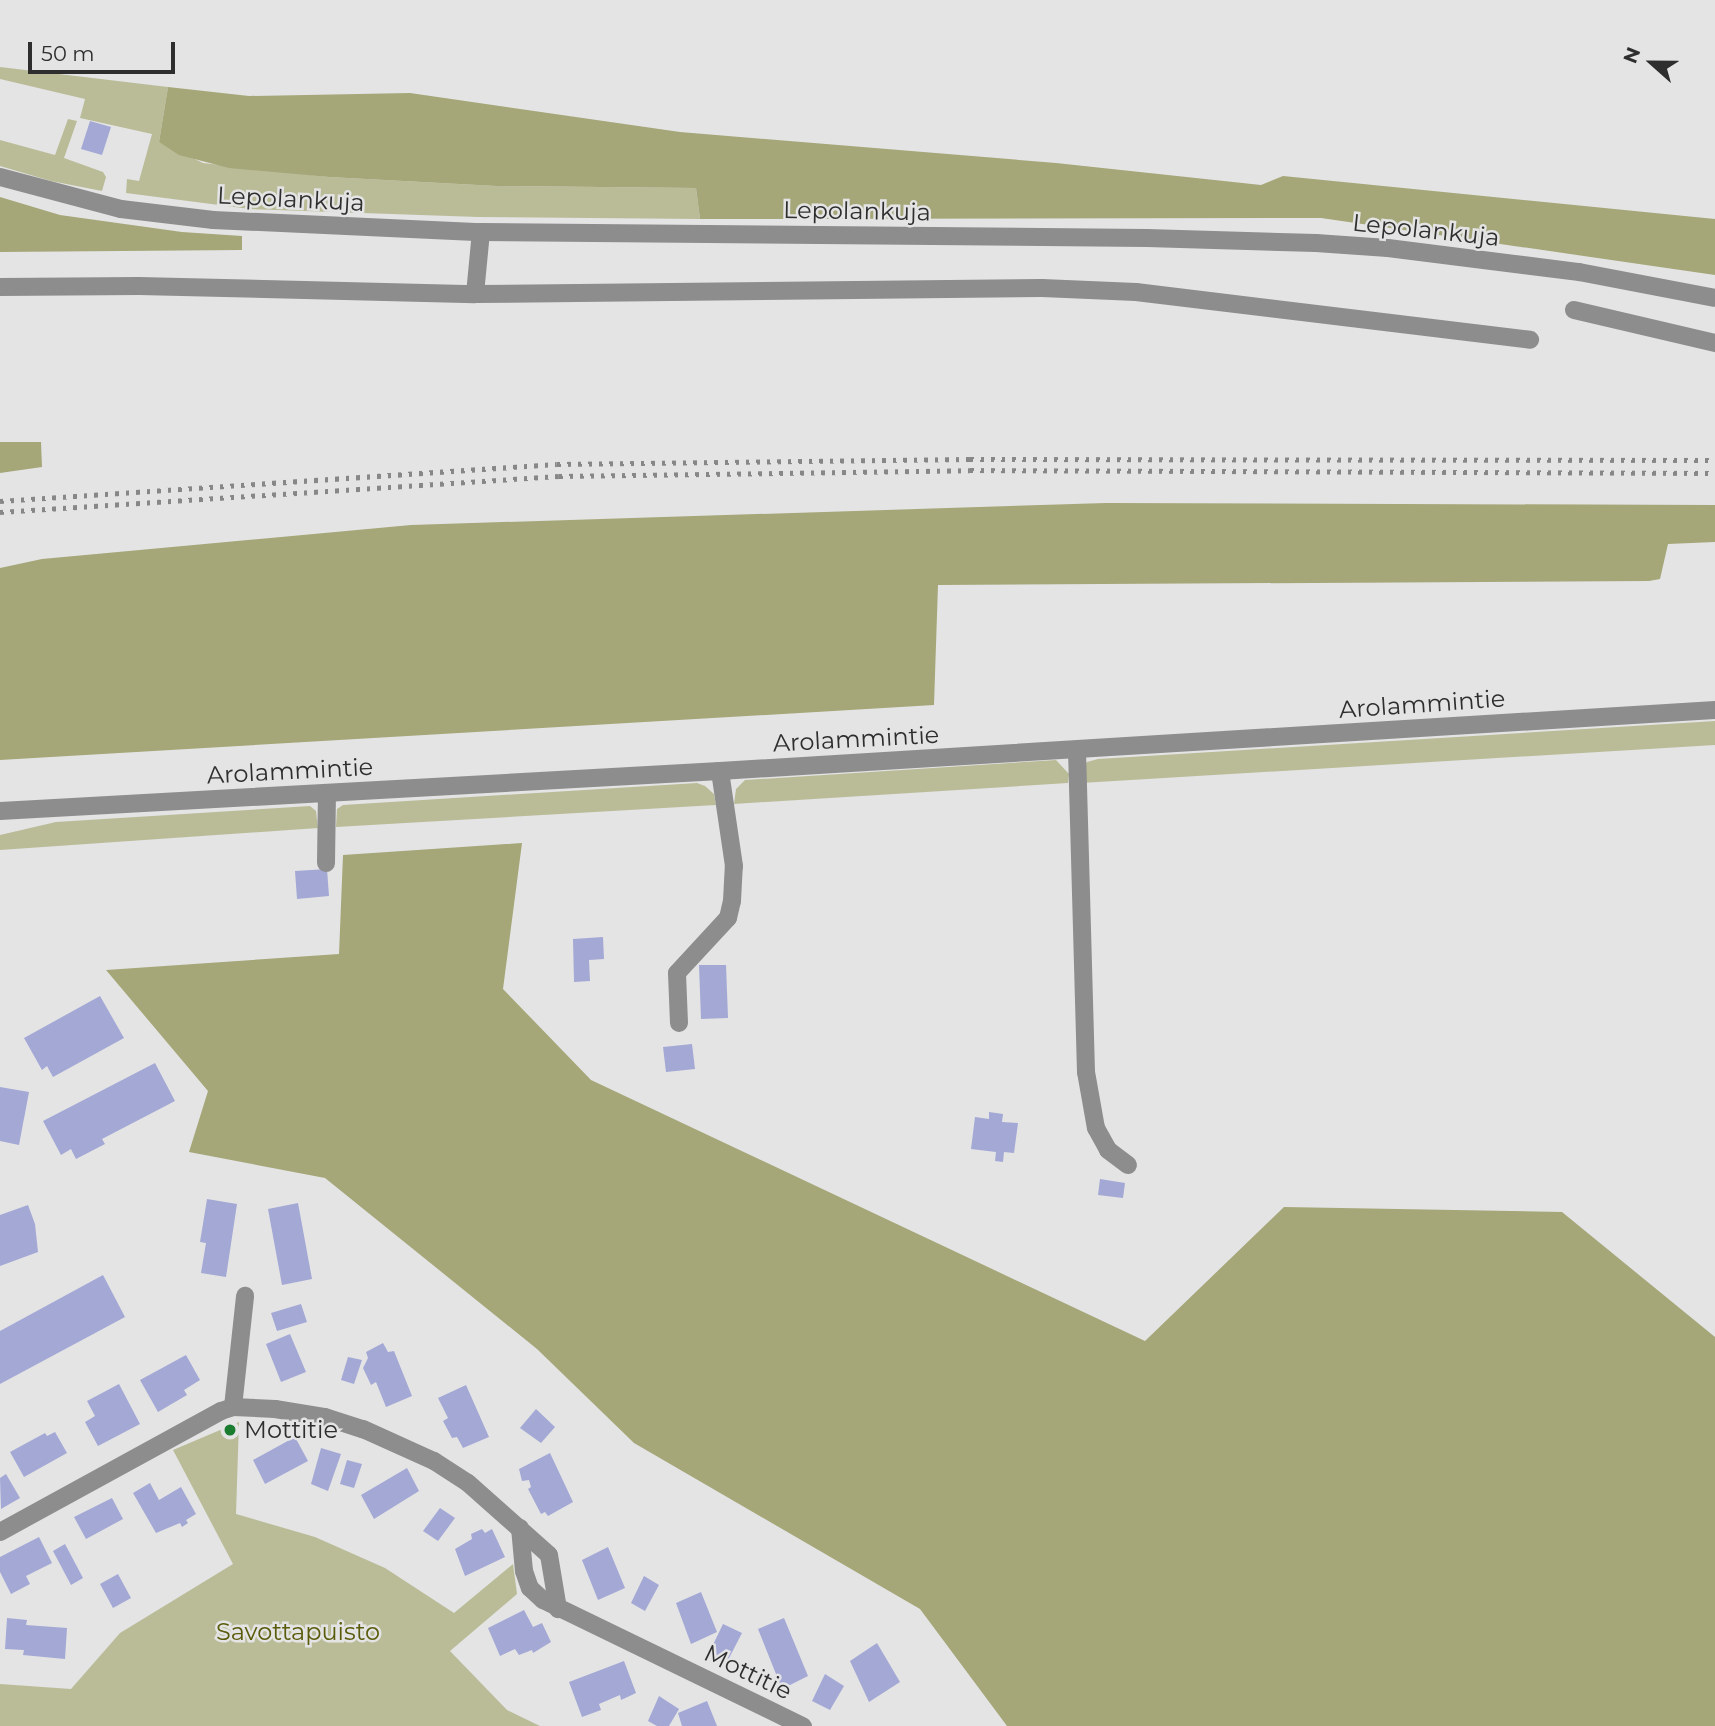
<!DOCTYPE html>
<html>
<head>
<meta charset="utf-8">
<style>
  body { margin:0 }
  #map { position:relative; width:1715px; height:1726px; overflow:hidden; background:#e4e4e5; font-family:Montserrat,sans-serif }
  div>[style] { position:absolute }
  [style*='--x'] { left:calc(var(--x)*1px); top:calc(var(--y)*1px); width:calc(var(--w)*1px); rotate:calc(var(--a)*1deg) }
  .green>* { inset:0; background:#babc98 }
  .forest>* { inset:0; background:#a5a778 }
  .building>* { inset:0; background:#a3a8d5 }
  .minor>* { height:18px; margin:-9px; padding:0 9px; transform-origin:9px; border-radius:9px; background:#8d8d8d }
  .rail>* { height:5px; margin-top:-2.5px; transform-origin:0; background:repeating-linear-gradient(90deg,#878787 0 3.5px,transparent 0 10.5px) }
  .dots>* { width:19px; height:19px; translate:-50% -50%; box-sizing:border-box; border:4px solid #e4e4e5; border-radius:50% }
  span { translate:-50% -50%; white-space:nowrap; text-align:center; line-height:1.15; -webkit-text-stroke:5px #e4e4e5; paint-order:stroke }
  .street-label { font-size:24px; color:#2e2e2e }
  .poi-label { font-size:24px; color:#2e2e2e }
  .left { translate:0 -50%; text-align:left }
  .park-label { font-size:24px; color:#5a5b0a }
  .north { position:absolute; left:1617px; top:28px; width:70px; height:70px; -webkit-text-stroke:5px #e4e4e5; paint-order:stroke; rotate:291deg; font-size:19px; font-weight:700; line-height:28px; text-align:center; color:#2e2e2e }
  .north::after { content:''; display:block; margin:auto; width:24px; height:32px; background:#2e2e2e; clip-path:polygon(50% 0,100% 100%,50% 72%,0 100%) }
  .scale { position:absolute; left:28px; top:42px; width:147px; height:32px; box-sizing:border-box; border:4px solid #2e2e2e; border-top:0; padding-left:9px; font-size:21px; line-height:24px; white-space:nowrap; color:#2e2e2e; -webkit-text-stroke:5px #e4e4e5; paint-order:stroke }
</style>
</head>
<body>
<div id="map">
  <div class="green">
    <div style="clip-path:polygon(0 67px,168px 87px,159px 142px,203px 163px,329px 177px,496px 186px,696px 188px,700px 219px,478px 217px,250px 209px,126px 193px,127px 179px,139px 181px,152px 134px,80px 118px,85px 99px,0 79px)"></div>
    <div style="clip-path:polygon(68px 119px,77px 121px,64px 158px,103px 172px,106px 177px,102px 191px,51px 181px,0 166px,0 140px,55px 155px)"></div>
    <div style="clip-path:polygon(1715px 721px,1715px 745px,1081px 783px,1082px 771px,1087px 762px,1098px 759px)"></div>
    <div style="clip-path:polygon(1056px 760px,1069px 774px,1068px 783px,734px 804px,736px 789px,745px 780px)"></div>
    <div style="clip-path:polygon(697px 783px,705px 786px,714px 794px,716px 805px,336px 827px,337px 809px,343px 805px)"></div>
    <div style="clip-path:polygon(310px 806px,316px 811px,318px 828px,0 850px,0 835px,56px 822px)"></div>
    <div style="clip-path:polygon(239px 1422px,236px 1514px,315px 1537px,385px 1568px,454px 1613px,513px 1564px,517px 1594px,450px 1651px,507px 1710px,540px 1726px,0 1726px,0 1684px,71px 1689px,120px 1633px,233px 1564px,173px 1450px)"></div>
  </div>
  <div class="forest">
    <div style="clip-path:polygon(168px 87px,249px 96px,410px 93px,680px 132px,1056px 163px,1261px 185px,1283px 176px,1715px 219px,1715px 275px,1321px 218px,700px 219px,696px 188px,496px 186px,329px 177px,229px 168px,179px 155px,159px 142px)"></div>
    <div style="clip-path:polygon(0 197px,60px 215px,182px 232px,242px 236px,242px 250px,0 252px)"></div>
    <div style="clip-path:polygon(0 442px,41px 442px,42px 467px,0 473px)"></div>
    <div style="clip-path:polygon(1106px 503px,1715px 505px,1715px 542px,1668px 544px,1660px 579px,1649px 581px,938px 585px,934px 705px,0 760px,0 568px,42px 559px,411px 525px)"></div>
    <div style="clip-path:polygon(522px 843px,503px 989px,591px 1080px,1145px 1341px,1284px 1207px,1562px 1212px,1715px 1337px,1715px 1726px,1007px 1726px,920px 1609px,634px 1443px,537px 1349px,325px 1178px,189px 1152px,208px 1091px,106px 970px,339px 954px,343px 855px)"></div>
  </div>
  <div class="building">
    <div style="clip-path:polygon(90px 121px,111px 127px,102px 155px,81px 149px)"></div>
    <div style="clip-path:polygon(327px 869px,329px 896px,297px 899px,295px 871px)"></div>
    <div style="clip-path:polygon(603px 937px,604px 959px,589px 960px,590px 981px,574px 982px,573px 939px)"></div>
    <div style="clip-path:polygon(699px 965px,726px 965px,728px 1018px,701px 1019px)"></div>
    <div style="clip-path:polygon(100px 996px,124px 1038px,53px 1077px,47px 1066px,42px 1070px,24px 1038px)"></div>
    <div style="clip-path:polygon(692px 1044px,695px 1069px,666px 1072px,663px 1047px)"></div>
    <div style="clip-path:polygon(155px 1063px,175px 1101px,102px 1139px,105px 1144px,76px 1159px,71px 1149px,61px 1155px,43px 1121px)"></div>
    <div style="clip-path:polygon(0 1087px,29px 1092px,19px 1145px,0 1141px)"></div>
    <div style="clip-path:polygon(989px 1112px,1003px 1114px,1002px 1122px,1018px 1123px,1014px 1153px,1004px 1152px,1003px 1162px,995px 1161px,996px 1152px,971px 1149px,975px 1117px,989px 1119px)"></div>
    <div style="clip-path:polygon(1100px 1179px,1125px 1183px,1123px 1198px,1098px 1195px)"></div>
    <div style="clip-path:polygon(207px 1199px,237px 1204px,226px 1277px,201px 1273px,206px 1243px,200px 1242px)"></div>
    <div style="clip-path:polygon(298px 1203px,312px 1279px,282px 1285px,268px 1209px)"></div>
    <div style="clip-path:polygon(28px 1205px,35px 1224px,38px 1252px,0 1266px,0 1215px)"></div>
    <div style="clip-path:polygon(103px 1275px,125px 1317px,0 1384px,0 1331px)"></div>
    <div style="clip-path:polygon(301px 1304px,307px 1322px,277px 1331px,271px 1313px)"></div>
    <div style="clip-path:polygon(290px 1334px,306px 1372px,281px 1382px,266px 1344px)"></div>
    <div style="clip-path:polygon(383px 1343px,388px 1352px,394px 1351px,412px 1396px,386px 1407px,376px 1382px,371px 1385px,363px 1368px,368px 1358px,366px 1352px)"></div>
    <div style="clip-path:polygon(186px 1355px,200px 1380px,184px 1390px,187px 1395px,158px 1412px,140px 1380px)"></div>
    <div style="clip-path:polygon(348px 1357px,362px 1360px,354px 1384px,341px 1380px)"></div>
    <div style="clip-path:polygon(119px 1384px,140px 1424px,98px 1446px,85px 1422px,95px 1416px,87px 1401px)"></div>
    <div style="clip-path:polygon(466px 1385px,489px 1437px,463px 1448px,457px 1437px,452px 1438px,443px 1421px,448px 1418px,438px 1398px)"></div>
    <div style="clip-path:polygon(536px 1409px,555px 1427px,541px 1443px,520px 1428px)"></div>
    <div style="clip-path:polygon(55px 1432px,67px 1453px,24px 1477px,10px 1452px,45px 1433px,47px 1436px)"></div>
    <div style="clip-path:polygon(295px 1437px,308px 1461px,265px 1484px,253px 1460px)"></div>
    <div style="clip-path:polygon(321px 1448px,341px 1454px,328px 1491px,311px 1484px)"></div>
    <div style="clip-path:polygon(550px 1453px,573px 1502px,548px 1516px,545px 1512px,541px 1514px,528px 1489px,531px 1487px,529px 1480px,522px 1481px,519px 1469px)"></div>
    <div style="clip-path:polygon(347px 1460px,362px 1464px,354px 1488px,340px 1484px)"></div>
    <div style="clip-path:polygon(407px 1468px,419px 1491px,374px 1519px,361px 1495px)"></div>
    <div style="clip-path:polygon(6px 1474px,20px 1498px,1px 1509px,0 1478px)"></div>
    <div style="clip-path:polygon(150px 1483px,159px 1500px,181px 1487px,196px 1514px,186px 1520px,188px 1523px,182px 1527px,180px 1523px,156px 1533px,133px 1493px)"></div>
    <div style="clip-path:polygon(112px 1498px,123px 1519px,86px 1539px,74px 1517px)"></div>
    <div style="clip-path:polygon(440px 1508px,455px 1518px,438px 1541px,423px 1531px)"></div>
    <div style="clip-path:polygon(482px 1529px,485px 1533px,492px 1529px,505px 1557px,465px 1576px,455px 1549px,472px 1539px,471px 1534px)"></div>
    <div style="clip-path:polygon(39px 1537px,52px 1563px,26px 1576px,30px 1584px,11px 1594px,0 1572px,0 1557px)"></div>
    <div style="clip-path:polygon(65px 1544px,83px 1578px,71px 1585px,53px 1551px)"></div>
    <div style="clip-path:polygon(608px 1547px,625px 1588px,598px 1600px,582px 1560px)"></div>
    <div style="clip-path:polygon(118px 1574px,131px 1598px,113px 1608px,100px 1584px)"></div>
    <div style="clip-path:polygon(644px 1576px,659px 1585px,645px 1611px,631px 1603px)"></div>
    <div style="clip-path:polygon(701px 1592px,717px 1632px,691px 1644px,676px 1603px)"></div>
    <div style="clip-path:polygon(524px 1610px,533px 1627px,542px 1623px,551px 1642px,533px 1653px,532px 1650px,519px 1655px,515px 1649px,500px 1656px,488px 1628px)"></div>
    <div style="clip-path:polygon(7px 1618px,27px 1620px,26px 1625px,67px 1628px,65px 1659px,23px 1655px,24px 1650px,5px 1649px)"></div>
    <div style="clip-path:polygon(784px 1618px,808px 1676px,782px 1689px,758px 1629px)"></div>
    <div style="clip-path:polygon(723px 1624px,742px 1633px,727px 1662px,709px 1653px)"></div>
    <div style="clip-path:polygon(877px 1643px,900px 1682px,869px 1702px,850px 1661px)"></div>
    <div style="clip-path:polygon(624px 1661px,636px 1693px,621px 1700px,620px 1695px,599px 1704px,601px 1710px,582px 1717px,569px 1682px)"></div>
    <div style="clip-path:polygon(825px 1674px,844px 1686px,830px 1710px,812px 1701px)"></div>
    <div style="clip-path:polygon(659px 1696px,679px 1709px,669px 1726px,657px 1726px,648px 1721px)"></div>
    <div style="clip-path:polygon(707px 1701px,717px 1726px,682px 1726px,678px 1713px)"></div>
  </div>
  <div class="minor">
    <div style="--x:0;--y:177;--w:125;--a:14.8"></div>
    <div style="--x:121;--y:209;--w:93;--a:6.8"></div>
    <div style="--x:213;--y:220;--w:268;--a:2.6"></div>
    <div style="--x:481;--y:232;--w:666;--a:0.52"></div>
    <div style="--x:1147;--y:238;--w:169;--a:1.7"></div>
    <div style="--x:1316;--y:243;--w:72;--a:4"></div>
    <div style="--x:1388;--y:248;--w:193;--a:7.2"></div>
    <div style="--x:1579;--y:272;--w:138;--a:10.8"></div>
    <div style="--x:0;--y:287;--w:139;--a:-0.4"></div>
    <div style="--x:139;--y:286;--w:336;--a:1.4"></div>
    <div style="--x:475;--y:294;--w:567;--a:-0.61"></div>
    <div style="--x:1042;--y:288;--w:94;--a:2.4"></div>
    <div style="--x:1136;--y:292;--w:397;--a:6.9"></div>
    <div style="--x:475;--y:294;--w:62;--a:-84.5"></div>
    <div style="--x:1574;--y:310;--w:145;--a:13.2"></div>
    <div style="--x:1077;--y:750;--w:322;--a:88.4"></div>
    <div style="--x:1086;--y:1072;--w:57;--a:79.9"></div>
    <div style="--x:1096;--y:1128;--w:25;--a:61"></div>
    <div style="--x:1108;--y:1150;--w:25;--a:37"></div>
    <div style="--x:0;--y:811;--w:721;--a:-3.18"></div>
    <div style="--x:720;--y:771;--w:997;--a:-3.51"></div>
    <div style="--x:326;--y:863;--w:70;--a:-89.2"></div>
    <div style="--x:679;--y:1023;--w:50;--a:-92.3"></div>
    <div style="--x:677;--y:973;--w:75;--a:-47.2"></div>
    <div style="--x:728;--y:918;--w:17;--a:-77"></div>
    <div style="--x:732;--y:901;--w:35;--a:-87"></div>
    <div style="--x:734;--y:866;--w:96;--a:-98.4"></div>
    <div style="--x:233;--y:1407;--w:112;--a:-83.8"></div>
    <div style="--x:520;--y:1528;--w:43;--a:84.7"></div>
    <div style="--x:524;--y:1571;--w:18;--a:71"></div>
    <div style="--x:530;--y:1588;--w:18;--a:43"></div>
    <div style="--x:543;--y:1600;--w:289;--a:25.9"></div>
    <div style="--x:0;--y:1532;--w:252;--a:-28.7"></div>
    <div style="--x:221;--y:1411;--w:13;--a:-18"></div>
    <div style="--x:233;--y:1407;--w:42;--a:2.7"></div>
    <div style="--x:275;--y:1409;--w:51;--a:9.1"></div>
    <div style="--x:325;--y:1417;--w:40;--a:18"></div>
    <div style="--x:363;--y:1429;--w:78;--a:24.3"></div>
    <div style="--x:434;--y:1461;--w:40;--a:32.9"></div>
    <div style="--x:468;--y:1483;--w:108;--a:41.6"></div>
    <div style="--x:549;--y:1555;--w:55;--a:80.5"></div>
  </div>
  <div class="rail">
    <div style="--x:0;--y:501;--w:558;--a:-3.8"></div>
    <div style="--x:557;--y:464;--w:413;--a:-0.7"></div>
    <div style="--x:970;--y:459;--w:745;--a:0.08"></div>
    <div style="--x:0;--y:512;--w:560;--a:-3.68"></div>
    <div style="--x:559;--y:476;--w:411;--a:-0.8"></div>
    <div style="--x:970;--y:470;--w:745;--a:0.23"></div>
  </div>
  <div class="dots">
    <div style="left:230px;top:1430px;background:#1a7c2e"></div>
  </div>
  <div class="street-label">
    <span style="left:291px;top:199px;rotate:3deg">Lepolankuja</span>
    <span style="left:857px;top:211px;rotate:1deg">Lepolankuja</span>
    <span style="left:1426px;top:230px;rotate:6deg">Lepolankuja</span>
    <span style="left:1422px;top:704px;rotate:-4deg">Arolammintie</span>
    <span style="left:856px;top:739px;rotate:-3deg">Arolammintie</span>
    <span style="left:290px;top:771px;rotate:-3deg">Arolammintie</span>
    <span style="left:748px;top:1672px;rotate:26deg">Mottitie</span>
  </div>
  <div class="poi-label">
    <span class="left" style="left:244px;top:1430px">Mottitie</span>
  </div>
  <div class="park-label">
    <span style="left:298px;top:1632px">Savottapuisto</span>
  </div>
  <div class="north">N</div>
  <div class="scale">50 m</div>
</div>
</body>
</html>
